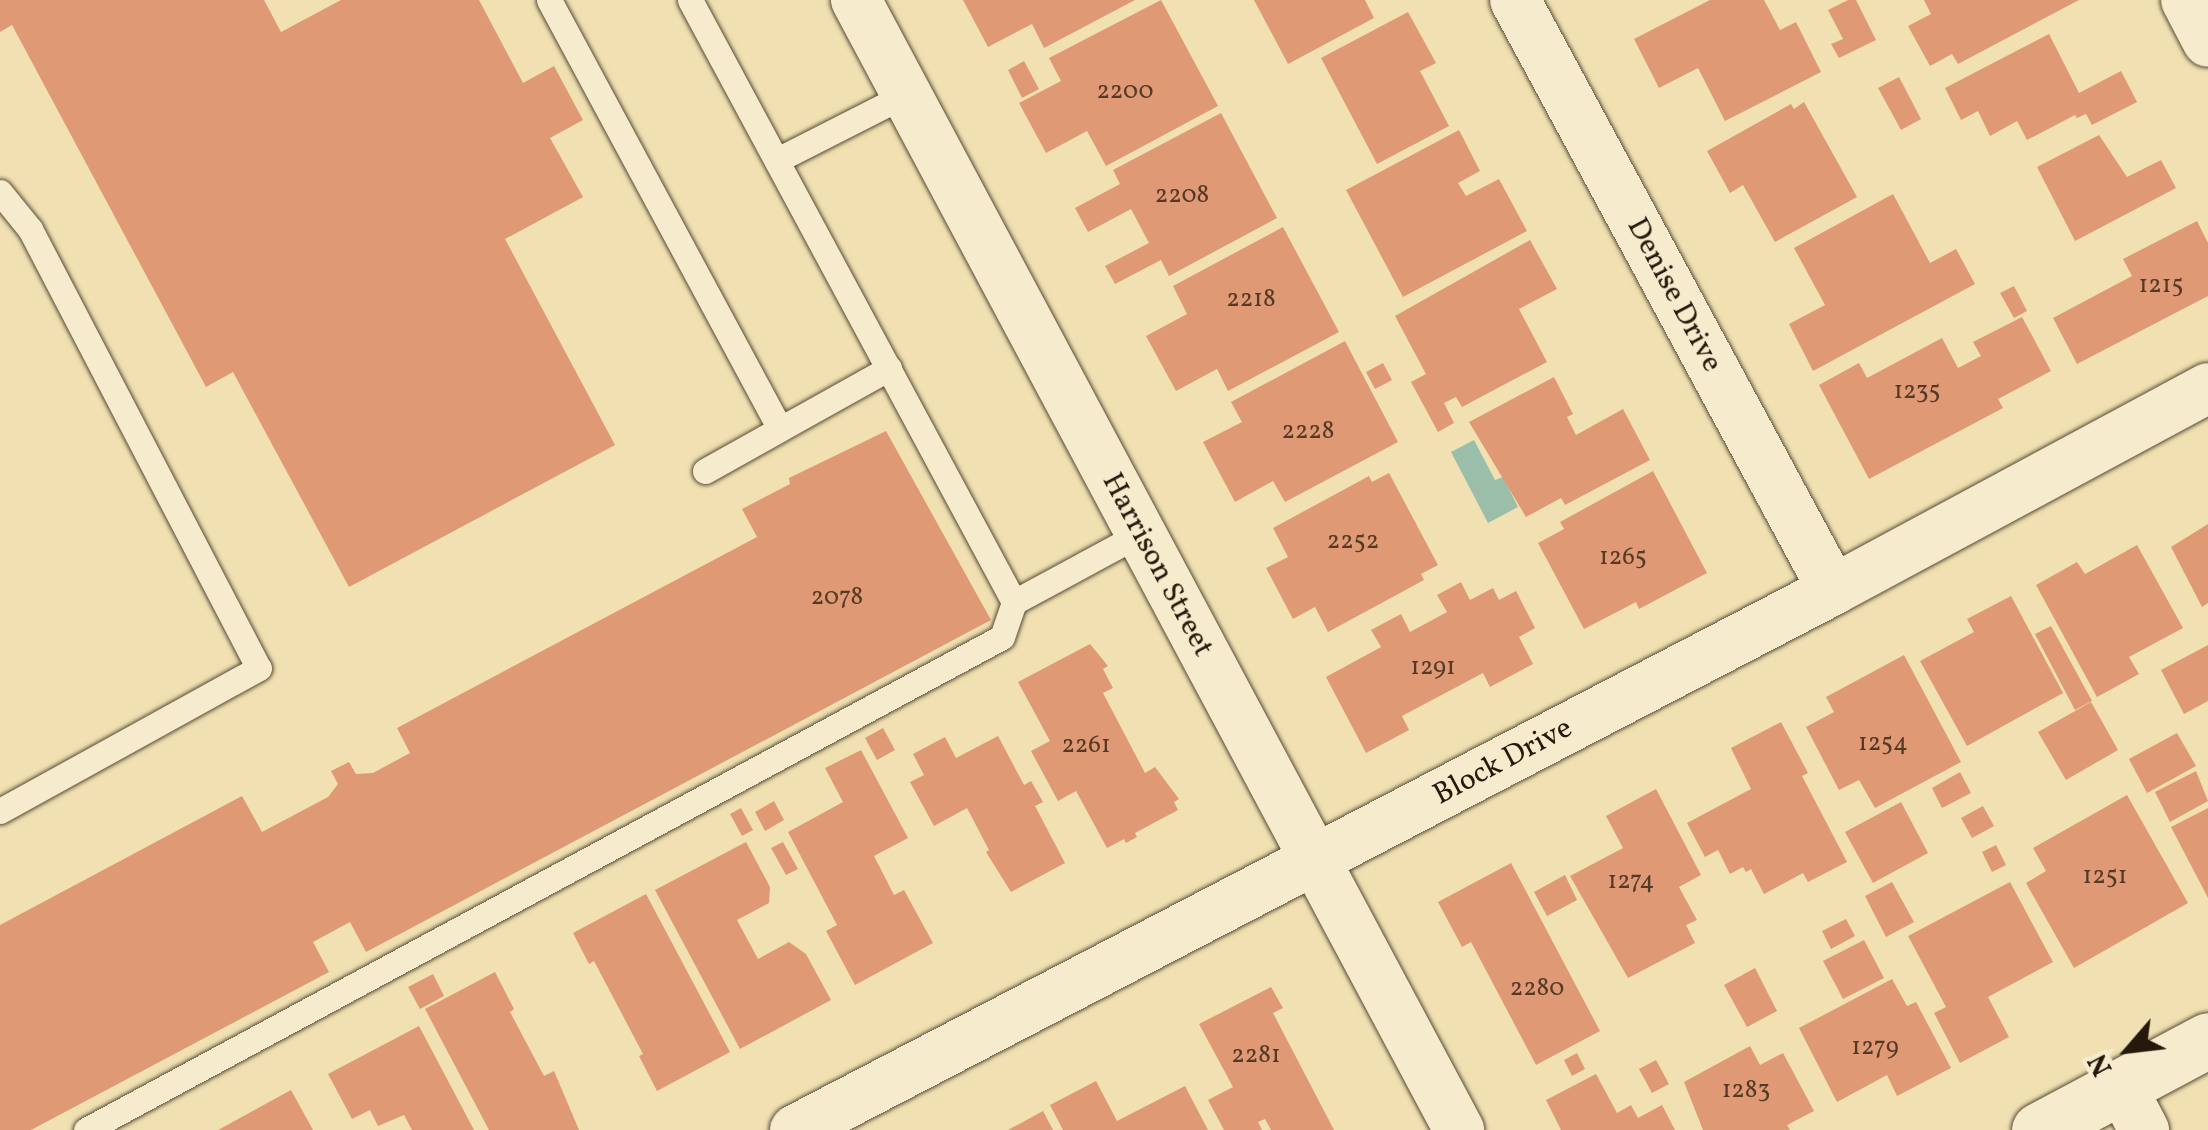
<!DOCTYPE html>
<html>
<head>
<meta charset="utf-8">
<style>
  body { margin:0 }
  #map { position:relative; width:2208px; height:1130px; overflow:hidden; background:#f1e1b2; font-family:Vollkorn,serif }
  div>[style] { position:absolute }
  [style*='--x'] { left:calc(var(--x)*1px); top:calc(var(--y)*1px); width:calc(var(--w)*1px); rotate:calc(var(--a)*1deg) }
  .water>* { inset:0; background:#9bbeaa }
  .building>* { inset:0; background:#df9975 }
  .roads { filter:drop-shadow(0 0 2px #584b36) drop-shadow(0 0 2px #584b36) }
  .service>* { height:25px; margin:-12.5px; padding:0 12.5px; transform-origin:12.5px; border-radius:12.5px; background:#f6eccd }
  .minor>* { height:50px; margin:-25px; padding:0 25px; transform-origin:25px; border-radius:25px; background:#f6eccd }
  .tertiary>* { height:55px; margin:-27.5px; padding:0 27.5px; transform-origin:27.5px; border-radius:27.5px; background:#f6eccd }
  span { translate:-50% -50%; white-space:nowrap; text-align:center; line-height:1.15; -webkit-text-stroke:8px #f6eccd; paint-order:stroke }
  .number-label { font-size:25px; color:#543926 }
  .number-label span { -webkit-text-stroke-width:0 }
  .street-label { font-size:30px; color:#25190c }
  .north { position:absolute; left:2078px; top:1000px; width:100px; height:100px; -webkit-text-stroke:8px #f6eccd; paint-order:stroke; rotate:242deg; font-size:28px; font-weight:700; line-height:40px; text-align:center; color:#25190c }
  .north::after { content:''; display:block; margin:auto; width:35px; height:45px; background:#25190c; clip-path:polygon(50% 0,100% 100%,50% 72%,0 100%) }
</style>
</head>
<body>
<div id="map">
  <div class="water">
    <div style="clip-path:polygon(1474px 440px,1495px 480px,1503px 477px,1518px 507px,1488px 523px,1451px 452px)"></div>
  </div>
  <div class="building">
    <div style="clip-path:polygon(0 0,264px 0,281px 32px,341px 0,479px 0,523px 83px,554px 66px,583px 120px,550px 138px,583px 197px,505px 239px,615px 445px,349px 587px,233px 372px,206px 387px,12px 25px,0 32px)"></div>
    <div style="clip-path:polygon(963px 0,1135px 0,1044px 48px,1032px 24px,988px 47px)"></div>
    <div style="clip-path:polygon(1161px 0,1218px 106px,1106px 166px,1087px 131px,1046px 153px,1019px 103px,1061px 81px,1049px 58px)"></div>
    <div style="clip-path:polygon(1254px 0,1365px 0,1374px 18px,1288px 64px)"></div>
    <div style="clip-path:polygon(1710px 0,1764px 0,1780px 30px,1796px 22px,1821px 72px,1725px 121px,1698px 68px,1659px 88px,1634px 39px)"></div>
    <div style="clip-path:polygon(1848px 0,1856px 0,1876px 40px,1839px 58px,1831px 44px,1843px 39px,1828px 10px)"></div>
    <div style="clip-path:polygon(1924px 0,2079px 0,1958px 64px,1952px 54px,1930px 66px,1908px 26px,1931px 14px)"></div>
    <div style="clip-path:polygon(1408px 12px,1436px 63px,1420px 71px,1449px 126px,1377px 164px,1321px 58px)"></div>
    <div style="clip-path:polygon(2049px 34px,2079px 93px,2121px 71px,2137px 102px,2092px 125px,2086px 114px,2077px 118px,2075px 115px,2027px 140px,2017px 121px,1990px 136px,1978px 111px,1961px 120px,1945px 88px)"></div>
    <div style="clip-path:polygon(1024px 61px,1039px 89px,1022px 98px,1008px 70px)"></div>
    <div style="clip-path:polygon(1899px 77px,1921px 119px,1901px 130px,1878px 88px)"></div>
    <div style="clip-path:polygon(1804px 102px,1857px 197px,1775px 242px,1743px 185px,1730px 193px,1707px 151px,1791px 104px,1794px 109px)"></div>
    <div style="clip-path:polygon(1221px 113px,1277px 218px,1169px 276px,1161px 260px,1115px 284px,1105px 266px,1149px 243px,1131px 209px,1088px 232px,1075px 208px,1120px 184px,1113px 170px)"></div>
    <div style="clip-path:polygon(1459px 130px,1480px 171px,1458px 183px,1466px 196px,1499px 179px,1527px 231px,1403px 297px,1346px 190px)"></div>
    <div style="clip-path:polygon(2099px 135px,2127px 177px,2161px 160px,2176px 188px,2075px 241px,2037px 167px)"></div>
    <div style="clip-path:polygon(1893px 194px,1930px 263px,1956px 249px,1975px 284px,1813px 371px,1789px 324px,1825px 305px,1794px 248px)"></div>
    <div style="clip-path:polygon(2197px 221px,2208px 243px,2208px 296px,2077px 364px,2053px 318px,2132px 276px,2123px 259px)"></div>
    <div style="clip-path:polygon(1283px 227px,1339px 332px,1228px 391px,1217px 369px,1176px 391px,1146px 336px,1187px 314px,1173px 286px)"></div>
    <div style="clip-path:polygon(1530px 240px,1557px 289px,1519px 309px,1547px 362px,1462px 407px,1456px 397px,1444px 403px,1454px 423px,1438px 432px,1411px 382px,1426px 374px,1395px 316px)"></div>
    <div style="clip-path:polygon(2014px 286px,2027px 311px,2014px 318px,2000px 293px)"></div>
    <div style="clip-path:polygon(2022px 317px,2051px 371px,1998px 399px,2003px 408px,1869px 479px,1819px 385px,1859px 363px,1867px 378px,1942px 338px,1958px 368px,1981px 356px,1973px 342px)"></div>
    <div style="clip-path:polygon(1345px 341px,1398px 442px,1285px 502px,1273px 481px,1235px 502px,1203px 442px,1242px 422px,1231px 402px)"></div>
    <div style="clip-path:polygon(1383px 363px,1392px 380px,1375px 389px,1366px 372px)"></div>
    <div style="clip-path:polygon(1554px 377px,1573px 414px,1567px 417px,1576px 435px,1623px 409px,1650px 460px,1565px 505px,1561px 498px,1526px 517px,1469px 422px)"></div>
    <div style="clip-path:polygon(886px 431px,991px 620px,366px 952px,350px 922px,313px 942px,329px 972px,31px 1130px,0 1130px,0 925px,242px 796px,262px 832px,328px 797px,338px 784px,331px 771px,349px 762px,356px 774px,373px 773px,410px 753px,397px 728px,757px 537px,742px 509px,790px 484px,789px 478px)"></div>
    <div style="clip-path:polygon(1653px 471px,1707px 573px,1639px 609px,1636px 602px,1584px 629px,1538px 543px,1564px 529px,1560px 522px)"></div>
    <div style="clip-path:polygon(1389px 473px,1438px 565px,1421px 574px,1424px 580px,1328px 632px,1315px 607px,1293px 619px,1266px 568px,1288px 557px,1273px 528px,1369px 476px,1372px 482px)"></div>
    <div style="clip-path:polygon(2208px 524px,2208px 603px,2202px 607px,2171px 547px)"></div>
    <div style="clip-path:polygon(2137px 545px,2183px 628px,2129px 657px,2139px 674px,2097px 697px,2036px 585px,2077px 562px,2085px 574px)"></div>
    <div style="clip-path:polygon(1461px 582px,1470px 600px,1493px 588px,1499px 600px,1516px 591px,1535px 628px,1519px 637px,1533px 664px,1490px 687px,1483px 673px,1402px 716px,1409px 730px,1366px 753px,1326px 677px,1381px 647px,1371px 630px,1401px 614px,1410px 632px,1447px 612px,1437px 595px)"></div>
    <div style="clip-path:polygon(2011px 596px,2063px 693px,1967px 746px,1920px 661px,1974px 632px,1967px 619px)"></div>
    <div style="clip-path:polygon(2051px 626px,2092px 701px,2075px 710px,2035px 634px)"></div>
    <div style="clip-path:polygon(1090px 644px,1108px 666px,1103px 669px,1113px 688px,1103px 693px,1145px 773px,1155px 767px,1179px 799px,1174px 802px,1178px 810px,1135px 833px,1137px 837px,1126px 843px,1124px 839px,1107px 848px,1076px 791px,1058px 801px,1031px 751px,1050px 741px,1018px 682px)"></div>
    <div style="clip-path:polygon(2208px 645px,2208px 701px,2184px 714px,2161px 670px)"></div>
    <div style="clip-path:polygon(1904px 655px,1961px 762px,1875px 808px,1859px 780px,1839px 790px,1806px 727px,1834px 712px,1826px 697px)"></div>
    <div style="clip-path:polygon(2091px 702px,2118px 750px,2066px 780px,2038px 732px)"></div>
    <div style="clip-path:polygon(1781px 722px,1808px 773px,1802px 776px,1847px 862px,1808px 882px,1803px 873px,1764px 894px,1751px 869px,1746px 872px,1743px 867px,1730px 874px,1718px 850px,1705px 857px,1687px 823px,1751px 789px,1731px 748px)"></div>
    <div style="clip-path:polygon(883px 728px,895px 750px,877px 760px,865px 738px)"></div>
    <div style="clip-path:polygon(2177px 733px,2196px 766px,2147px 793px,2129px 759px)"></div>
    <div style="clip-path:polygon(998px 736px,1024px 785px,1031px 781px,1043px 802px,1035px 806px,1065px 863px,1011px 892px,986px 852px,989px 850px,967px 808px,934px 826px,910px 782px,924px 775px,913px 754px,945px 737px,956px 758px)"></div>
    <div style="clip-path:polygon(861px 750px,908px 838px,874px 856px,894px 895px,904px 890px,933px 943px,855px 985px,826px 931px,837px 925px,788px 832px,843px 802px,825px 768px)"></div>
    <div style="clip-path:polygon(2196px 771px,2208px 801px,2170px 822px,2155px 792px)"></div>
    <div style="clip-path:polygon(1960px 772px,1971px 793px,1942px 808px,1932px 788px)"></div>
    <div style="clip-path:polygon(1656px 789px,1701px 875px,1679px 887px,1697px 920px,1686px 925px,1695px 943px,1628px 978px,1570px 876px,1623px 848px,1606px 816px)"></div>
    <div style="clip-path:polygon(2127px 795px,2188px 903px,2074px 968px,2026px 883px,2046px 871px,2033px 848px)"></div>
    <div style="clip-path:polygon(774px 801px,784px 820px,765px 831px,755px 812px)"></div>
    <div style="clip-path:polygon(1901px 802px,1928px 853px,1873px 883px,1845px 832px)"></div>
    <div style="clip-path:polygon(1983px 806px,1994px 826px,1972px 838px,1961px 818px)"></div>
    <div style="clip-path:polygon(741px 808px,753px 830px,742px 836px,730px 814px)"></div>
    <div style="clip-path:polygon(2208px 808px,2208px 898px,2171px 827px)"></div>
    <div style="clip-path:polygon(746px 842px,770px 887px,769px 903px,737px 920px,758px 959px,789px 942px,806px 954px,831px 1000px,740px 1049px,655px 890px)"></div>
    <div style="clip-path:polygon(783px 842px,798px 869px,786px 875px,771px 848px)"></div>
    <div style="clip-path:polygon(1996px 845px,2006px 865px,1992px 872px,1982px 852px)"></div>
    <div style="clip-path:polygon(1511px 863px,1600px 1031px,1536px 1065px,1471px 942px,1462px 947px,1438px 902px)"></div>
    <div style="clip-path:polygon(1565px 875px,1577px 900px,1547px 916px,1534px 892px)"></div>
    <div style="clip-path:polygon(1892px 882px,1914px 922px,1886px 937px,1865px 896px)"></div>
    <div style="clip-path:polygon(2010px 882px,2053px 962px,1988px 997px,2009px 1037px,1960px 1063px,1934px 1013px,1946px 1007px,1908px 936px)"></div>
    <div style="clip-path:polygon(646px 894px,730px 1052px,657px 1091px,639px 1056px,643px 1054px,594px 961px,589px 964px,573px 933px)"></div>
    <div style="clip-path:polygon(1846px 919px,1855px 936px,1831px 949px,1822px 931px)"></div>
    <div style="clip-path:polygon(1864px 940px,1884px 978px,1843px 999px,1823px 961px)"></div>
    <div style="clip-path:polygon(1755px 968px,1777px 1011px,1747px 1027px,1724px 985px)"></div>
    <div style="clip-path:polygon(495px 972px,514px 1009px,510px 1012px,544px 1076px,554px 1071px,579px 1130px,489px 1130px,425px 1009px)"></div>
    <div style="clip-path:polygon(433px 974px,444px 996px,420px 1009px,408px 987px)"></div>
    <div style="clip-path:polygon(1892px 979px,1907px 1006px,1916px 1002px,1951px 1068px,1897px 1096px,1887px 1075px,1837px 1102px,1799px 1028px)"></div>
    <div style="clip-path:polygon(1271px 987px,1283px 1008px,1273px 1013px,1334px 1130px,1271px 1130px,1265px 1119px,1258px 1122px,1262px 1130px,1224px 1130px,1208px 1100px,1233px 1087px,1199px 1024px)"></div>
    <div style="clip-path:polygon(419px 1026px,474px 1130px,412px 1130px,404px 1115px,378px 1126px,370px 1110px,352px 1119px,328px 1074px)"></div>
    <div style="clip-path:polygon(1750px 1046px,1760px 1065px,1783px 1053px,1814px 1111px,1787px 1125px,1790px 1130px,1703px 1130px,1684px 1082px)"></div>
    <div style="clip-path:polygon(1577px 1053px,1585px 1069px,1572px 1076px,1564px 1060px)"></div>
    <div style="clip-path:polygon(1656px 1060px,1669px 1084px,1652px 1093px,1639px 1069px)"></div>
    <div style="clip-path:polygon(1596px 1074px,1617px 1113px,1631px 1105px,1638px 1118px,1662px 1105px,1675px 1130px,1561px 1130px,1546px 1100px)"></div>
    <div style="clip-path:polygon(1096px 1081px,1117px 1121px,1185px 1086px,1208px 1130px,1063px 1130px,1050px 1105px)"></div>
    <div style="clip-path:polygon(291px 1090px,313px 1130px,218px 1130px)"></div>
    <div style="clip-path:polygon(1043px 1111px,1053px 1130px,1008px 1130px)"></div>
  </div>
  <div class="roads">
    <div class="service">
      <div style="--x:549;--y:0;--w:487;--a:61.7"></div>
      <div style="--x:690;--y:0;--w:684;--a:61.71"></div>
      <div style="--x:777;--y:160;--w:146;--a:-26.9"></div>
      <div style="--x:0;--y:192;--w:48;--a:51"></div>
      <div style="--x:30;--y:229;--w:495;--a:62.5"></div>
      <div style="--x:259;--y:668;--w:296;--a:151.1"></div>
      <div style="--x:705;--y:471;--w:211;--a:-29.2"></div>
      <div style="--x:86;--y:1130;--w:1040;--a:-28.29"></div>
      <div style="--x:1002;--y:637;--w:37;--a:-71"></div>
      <div style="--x:1014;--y:602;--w:143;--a:-28.4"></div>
    </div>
    <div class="minor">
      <div style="--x:856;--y:0;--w:1281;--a:61.91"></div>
      <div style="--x:1515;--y:0;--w:670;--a:61.68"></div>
      <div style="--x:2186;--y:0;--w:47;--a:62.4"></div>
      <div style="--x:2121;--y:1086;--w:50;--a:62.4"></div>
      <div style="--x:795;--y:1130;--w:1170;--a:-27.48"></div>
      <div style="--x:1833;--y:590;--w:426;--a:-28.3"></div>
    </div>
    <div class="tertiary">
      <div style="--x:2039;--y:1130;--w:191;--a:-28"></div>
    </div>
  </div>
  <div class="number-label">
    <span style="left:1125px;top:92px">2200</span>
    <span style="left:1182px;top:196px">2208</span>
    <span style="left:2161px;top:286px">1215</span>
    <span style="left:1251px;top:300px">2218</span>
    <span style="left:1917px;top:392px">1235</span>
    <span style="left:1308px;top:432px">2228</span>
    <span style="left:1353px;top:542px">2252</span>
    <span style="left:1623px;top:558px">1265</span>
    <span style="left:837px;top:598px">2078</span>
    <span style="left:1433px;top:668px">1291</span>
    <span style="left:1883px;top:744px">1254</span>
    <span style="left:1086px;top:746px">2261</span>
    <span style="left:2105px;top:877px">1251</span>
    <span style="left:1631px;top:882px">1274</span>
    <span style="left:1537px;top:989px">2280</span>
    <span style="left:1875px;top:1048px">1279</span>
    <span style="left:1256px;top:1056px">2281</span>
    <span style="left:1746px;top:1091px">1283</span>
  </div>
  <div class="street-label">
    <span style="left:1674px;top:295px;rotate:62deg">Denise Drive</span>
    <span style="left:1157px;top:565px;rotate:62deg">Harrison Street</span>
    <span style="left:1503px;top:762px;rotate:-28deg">Block Drive</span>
  </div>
  <div class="north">N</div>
</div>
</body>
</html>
